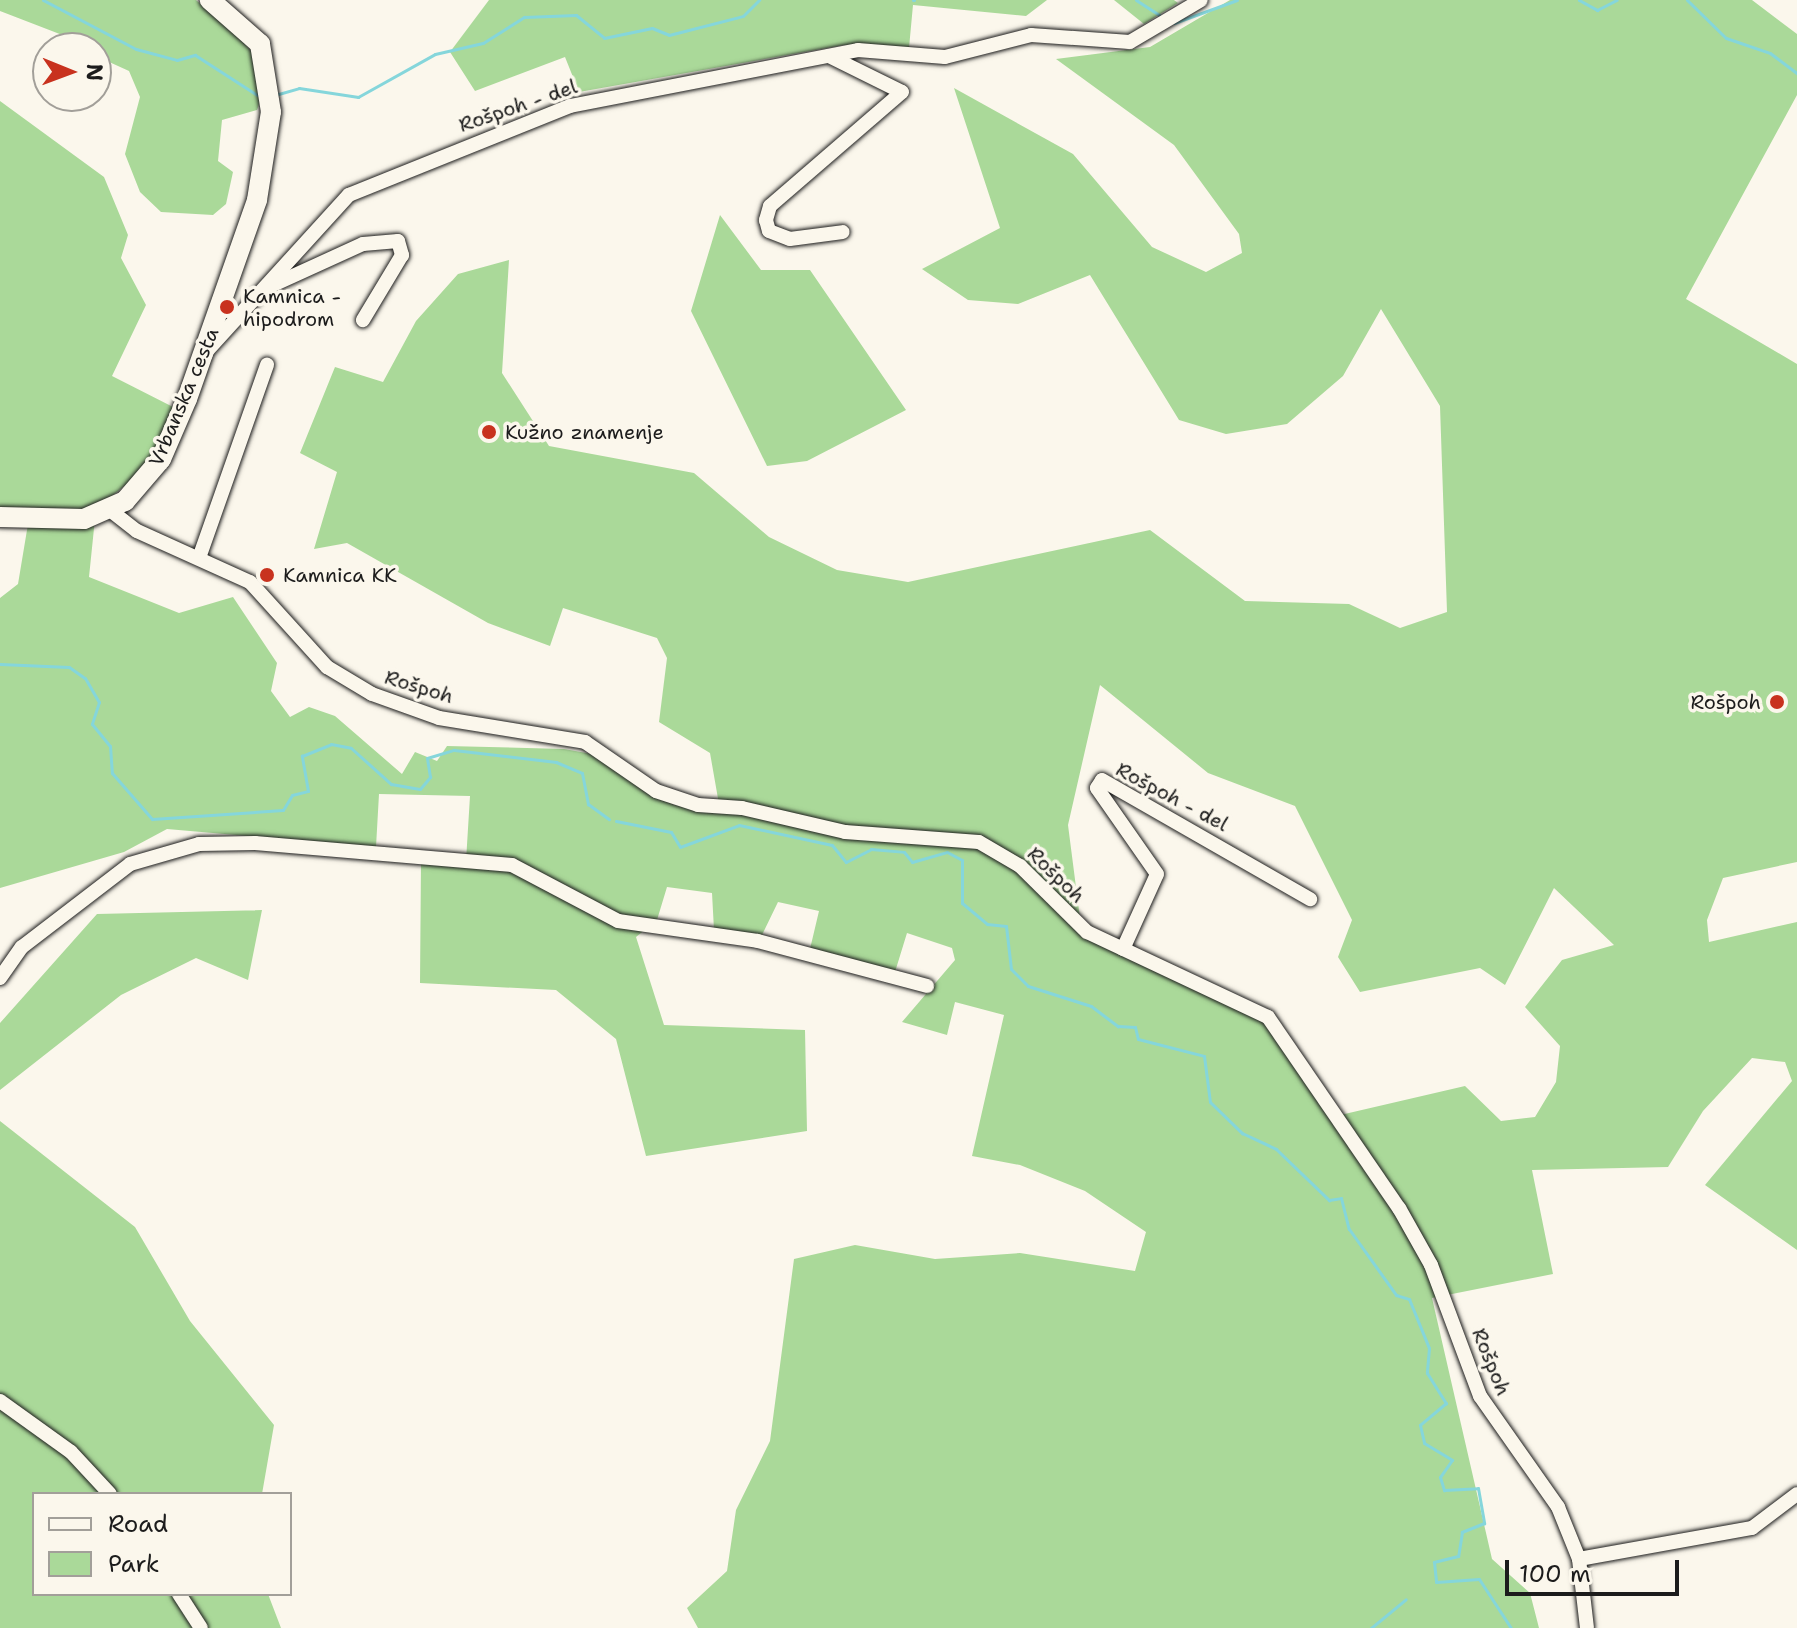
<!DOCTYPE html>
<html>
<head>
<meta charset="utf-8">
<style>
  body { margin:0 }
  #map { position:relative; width:1797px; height:1628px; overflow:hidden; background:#fbf7ec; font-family:"Shantell Sans",sans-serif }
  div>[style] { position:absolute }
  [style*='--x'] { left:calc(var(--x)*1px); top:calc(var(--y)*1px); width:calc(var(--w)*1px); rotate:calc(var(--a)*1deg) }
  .green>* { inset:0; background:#aad999 }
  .stream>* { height:3px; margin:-1.5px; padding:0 1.5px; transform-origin:1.5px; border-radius:1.5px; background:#85d6db }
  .roads { filter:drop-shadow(0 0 2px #1c1c1c) drop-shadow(0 0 2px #1c1c1c) }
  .street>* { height:14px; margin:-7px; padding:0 7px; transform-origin:7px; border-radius:7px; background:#fbf7ec }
  .secondary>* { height:20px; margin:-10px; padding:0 10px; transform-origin:10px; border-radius:10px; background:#fbf7ec }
  .dots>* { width:22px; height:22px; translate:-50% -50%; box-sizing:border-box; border:4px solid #fbf7ec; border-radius:50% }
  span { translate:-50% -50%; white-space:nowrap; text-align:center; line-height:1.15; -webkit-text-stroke:7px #fbf7ec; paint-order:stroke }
  .street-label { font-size:20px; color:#1c1c1c }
  .poi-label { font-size:20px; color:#1c1c1c }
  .left { translate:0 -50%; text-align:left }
  .right { translate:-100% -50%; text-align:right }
  .legend { position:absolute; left:32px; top:1492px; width:260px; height:104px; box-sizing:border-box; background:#fbf7ec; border:2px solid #a29f99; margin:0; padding:10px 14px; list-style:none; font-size:24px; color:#1c1c1c }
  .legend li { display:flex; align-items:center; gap:16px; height:40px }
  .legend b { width:40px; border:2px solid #a29f99 }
  .north { position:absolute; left:32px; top:32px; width:80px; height:80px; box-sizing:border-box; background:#fbf7ec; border:2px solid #a29f99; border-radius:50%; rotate:91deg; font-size:22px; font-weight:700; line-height:32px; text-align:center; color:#1c1c1c }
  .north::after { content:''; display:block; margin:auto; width:28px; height:36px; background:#c8321e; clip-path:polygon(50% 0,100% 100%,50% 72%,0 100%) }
  .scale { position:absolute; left:1505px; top:1560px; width:174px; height:36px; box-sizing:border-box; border:4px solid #1c1c1c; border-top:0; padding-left:10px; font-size:24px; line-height:28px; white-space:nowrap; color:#1c1c1c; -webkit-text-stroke:6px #fbf7ec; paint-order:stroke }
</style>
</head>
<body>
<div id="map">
  <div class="green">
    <div style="clip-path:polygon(0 0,196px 0,240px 39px,252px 52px,260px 102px,257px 110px,222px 120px,218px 161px,233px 172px,226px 204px,213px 215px,161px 212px,140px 192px,125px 154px,140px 97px,129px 71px,96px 56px,96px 48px,0 11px)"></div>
    <div style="clip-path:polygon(489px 0,1047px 0,1026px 16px,913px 5px,909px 48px,844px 45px,579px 92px,565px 57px,475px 91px,450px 52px)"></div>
    <div style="clip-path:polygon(1114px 0,1174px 0,1178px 3px,1144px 24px)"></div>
    <div style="clip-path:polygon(evenodd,1230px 0,1752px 0,1797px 34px,1797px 95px,1686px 299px,1797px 364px,1797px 862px,1723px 878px,1707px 920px,1709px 942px,1797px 922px,1797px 1250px,1705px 1185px,1792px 1081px,1785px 1062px,1752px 1058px,1703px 1111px,1668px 1167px,1532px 1170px,1553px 1274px,1432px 1298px,1492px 1559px,1530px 1593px,1539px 1628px,698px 1628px,687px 1608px,727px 1571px,736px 1510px,770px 1441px,794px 1259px,855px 1245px,935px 1259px,1020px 1253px,1135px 1271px,1146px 1232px,1085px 1191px,1020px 1165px,972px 1156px,1004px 1015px,955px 1002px,947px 1035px,902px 1022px,955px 960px,952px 948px,907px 933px,895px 972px,810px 949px,819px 911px,778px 902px,761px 937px,714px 930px,712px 893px,667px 887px,657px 920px,636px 937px,664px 1025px,805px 1030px,807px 1131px,646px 1156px,616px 1039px,556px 990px,420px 983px,421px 861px,466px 861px,470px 796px,379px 794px,376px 847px,167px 829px,124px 852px,0 888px,0 598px,18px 584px,30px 512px,0 507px,0 101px,104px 177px,128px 235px,121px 258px,146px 305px,112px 376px,177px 409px,161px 456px,96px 509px,89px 577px,179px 613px,233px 597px,277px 663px,271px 691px,290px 717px,309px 707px,335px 716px,402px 774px,415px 752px,437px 761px,447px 746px,564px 749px,603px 756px,674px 805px,720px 810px,710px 753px,659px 722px,667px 658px,657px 638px,563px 608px,550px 646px,488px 623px,347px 543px,314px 549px,337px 472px,300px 453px,335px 367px,383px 382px,416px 321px,458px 274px,509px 260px,502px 373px,549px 446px,694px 473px,769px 537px,837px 570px,908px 582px,1150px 530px,1245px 601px,1349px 604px,1400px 628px,1447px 612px,1440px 406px,1381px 309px,1343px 376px,1287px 424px,1226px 434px,1179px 420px,1090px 275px,1018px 304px,968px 300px,922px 269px,1000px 228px,954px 88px,1073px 154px,1152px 247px,1206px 272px,1242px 253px,1239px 234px,1174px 145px,1056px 59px,1150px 47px,1230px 0,1100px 685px,1208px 773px,1295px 806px,1352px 920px,1338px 957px,1360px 992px,1480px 968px,1505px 985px,1554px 888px,1614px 945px,1562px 960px,1525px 1007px,1560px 1046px,1556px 1082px,1535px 1117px,1501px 1121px,1465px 1086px,1336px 1116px,1263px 1014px,1081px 926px,1068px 825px,1100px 685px)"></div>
    <div style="clip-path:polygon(720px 215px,761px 270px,810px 270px,906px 410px,807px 461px,767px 466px,691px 311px)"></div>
    <div style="clip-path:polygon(262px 910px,248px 980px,196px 958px,121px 995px,0 1090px,0 1023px,97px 914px)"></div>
    <div style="clip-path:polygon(0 1121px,135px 1227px,190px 1321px,274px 1425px,262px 1494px,34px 1494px,34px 1594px,268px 1594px,281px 1628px,0 1628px)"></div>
  </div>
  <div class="stream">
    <div style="--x:43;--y:0;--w:105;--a:27.8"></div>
    <div style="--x:136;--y:49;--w:42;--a:15"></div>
    <div style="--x:177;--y:60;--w:19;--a:-16"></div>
    <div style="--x:195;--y:55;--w:74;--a:32.8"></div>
    <div style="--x:913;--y:0;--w:1;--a:0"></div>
    <div style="--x:1136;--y:0;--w:30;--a:33"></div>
    <div style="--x:1579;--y:0;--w:21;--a:29"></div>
    <div style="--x:1597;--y:10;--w:22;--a:-27"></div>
    <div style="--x:1687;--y:0;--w:54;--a:44.3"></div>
    <div style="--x:1726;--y:38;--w:46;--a:18.8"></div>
    <div style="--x:1770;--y:53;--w:34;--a:37"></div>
    <div style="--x:1174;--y:23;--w:67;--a:-20.1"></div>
    <div style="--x:275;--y:95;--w:25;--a:-16"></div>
    <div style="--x:299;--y:88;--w:60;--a:8.7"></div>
    <div style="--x:358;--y:97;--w:88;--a:-29.2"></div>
    <div style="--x:435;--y:54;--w:49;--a:-12.9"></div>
    <div style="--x:483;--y:43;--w:49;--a:-32.4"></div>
    <div style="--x:524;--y:17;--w:52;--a:-2.2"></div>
    <div style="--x:576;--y:15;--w:36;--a:39"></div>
    <div style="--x:604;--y:38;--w:49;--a:-11.8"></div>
    <div style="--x:652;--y:28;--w:18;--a:22"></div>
    <div style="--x:669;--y:35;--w:76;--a:-14.4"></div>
    <div style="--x:743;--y:16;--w:23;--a:-45"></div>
    <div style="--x:0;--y:664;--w:69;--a:2.5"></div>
    <div style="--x:69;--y:667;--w:19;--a:35"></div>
    <div style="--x:85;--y:678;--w:28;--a:60"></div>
    <div style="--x:99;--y:702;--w:23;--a:108"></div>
    <div style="--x:92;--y:724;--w:28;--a:51"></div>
    <div style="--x:110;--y:746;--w:27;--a:86"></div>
    <div style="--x:112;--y:773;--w:61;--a:49"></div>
    <div style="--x:152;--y:819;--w:131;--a:-3.9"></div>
    <div style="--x:283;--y:810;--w:17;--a:-59"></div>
    <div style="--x:292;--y:795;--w:16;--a:-14"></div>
    <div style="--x:308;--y:791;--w:36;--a:-100"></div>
    <div style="--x:302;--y:756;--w:31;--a:-22"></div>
    <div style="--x:331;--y:744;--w:20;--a:11"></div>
    <div style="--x:351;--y:748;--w:54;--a:42"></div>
    <div style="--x:391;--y:784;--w:29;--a:10"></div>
    <div style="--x:420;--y:789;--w:16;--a:-50"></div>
    <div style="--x:430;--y:777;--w:19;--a:-99"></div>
    <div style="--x:427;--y:758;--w:28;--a:-17"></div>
    <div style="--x:454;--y:750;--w:103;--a:6.7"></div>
    <div style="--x:556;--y:762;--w:28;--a:23"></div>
    <div style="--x:582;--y:773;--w:32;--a:79"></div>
    <div style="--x:588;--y:804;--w:26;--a:36"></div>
    <div style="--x:616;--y:821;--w:56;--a:11.3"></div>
    <div style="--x:671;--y:832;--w:17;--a:59"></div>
    <div style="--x:680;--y:847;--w:63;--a:-20.4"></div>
    <div style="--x:739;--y:825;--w:95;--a:12.1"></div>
    <div style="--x:832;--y:845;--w:22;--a:51"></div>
    <div style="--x:846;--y:862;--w:28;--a:-27"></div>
    <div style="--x:871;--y:849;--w:33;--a:5"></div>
    <div style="--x:904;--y:852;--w:13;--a:51"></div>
    <div style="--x:912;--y:862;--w:36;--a:-16"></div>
    <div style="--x:947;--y:852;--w:17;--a:28"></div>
    <div style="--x:962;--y:860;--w:43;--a:90"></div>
    <div style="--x:962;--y:903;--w:33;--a:40"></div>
    <div style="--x:987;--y:924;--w:19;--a:6"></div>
    <div style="--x:1006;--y:926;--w:43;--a:83.4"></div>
    <div style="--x:1011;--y:969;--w:24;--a:45"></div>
    <div style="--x:1028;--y:986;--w:66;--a:17.6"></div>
    <div style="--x:1091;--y:1006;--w:34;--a:37"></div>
    <div style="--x:1118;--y:1026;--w:17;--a:3"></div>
    <div style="--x:1135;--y:1027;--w:12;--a:76"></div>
    <div style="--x:1138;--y:1039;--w:68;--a:14.4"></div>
    <div style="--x:1204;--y:1056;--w:46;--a:82.6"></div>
    <div style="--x:1210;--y:1102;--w:45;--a:44.1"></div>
    <div style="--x:1242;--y:1133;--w:38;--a:25"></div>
    <div style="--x:1276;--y:1149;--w:74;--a:43.9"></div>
    <div style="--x:1329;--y:1200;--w:12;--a:-9"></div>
    <div style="--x:1341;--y:1198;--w:32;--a:76"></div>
    <div style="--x:1349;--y:1229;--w:81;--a:54.5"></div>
    <div style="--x:1396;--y:1295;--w:14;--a:17"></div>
    <div style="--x:1409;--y:1299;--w:53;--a:67.8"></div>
    <div style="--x:1429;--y:1348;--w:25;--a:95"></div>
    <div style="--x:1427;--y:1373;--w:36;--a:58"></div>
    <div style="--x:1446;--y:1403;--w:34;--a:140"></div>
    <div style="--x:1420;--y:1425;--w:18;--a:77"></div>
    <div style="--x:1424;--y:1443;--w:33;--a:31"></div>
    <div style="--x:1452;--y:1460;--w:21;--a:125"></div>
    <div style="--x:1440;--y:1477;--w:14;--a:73"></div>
    <div style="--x:1444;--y:1490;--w:34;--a:-3"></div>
    <div style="--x:1478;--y:1488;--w:36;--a:80"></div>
    <div style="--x:1484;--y:1523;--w:24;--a:158"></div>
    <div style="--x:1462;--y:1532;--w:24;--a:99"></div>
    <div style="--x:1458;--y:1556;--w:25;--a:166"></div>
    <div style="--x:1434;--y:1562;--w:20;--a:84"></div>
    <div style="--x:1436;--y:1582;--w:43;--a:-4"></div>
    <div style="--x:1479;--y:1579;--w:59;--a:56.9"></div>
    <div style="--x:1371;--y:1628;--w:45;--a:-39.6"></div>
  </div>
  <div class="roads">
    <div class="street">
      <div style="--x:829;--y:56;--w:81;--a:26.3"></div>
      <div style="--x:902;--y:92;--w:174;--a:139.2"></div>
      <div style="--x:770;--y:206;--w:15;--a:106"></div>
      <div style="--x:766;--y:220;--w:11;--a:75"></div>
      <div style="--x:769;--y:231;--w:22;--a:21"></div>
      <div style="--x:790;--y:239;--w:53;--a:-7.5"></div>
      <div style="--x:273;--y:285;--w:99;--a:-24.5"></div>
      <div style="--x:363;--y:244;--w:35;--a:-5"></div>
      <div style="--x:398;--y:241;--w:15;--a:74"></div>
      <div style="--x:402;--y:255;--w:76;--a:121"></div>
      <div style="--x:205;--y:353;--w:214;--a:-47.7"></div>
      <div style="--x:349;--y:195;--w:238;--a:-21.9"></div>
      <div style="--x:570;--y:106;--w:293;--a:-11"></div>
      <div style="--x:858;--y:50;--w:87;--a:4.6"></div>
      <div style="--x:945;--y:57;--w:89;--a:-14.3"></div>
      <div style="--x:1031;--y:35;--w:99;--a:4"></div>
      <div style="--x:1130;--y:42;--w:82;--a:-30.6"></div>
      <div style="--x:110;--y:510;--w:34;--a:38"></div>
      <div style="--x:137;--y:531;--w:124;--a:24.3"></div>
      <div style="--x:250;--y:582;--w:115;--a:47.8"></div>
      <div style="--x:327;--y:667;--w:52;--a:31"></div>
      <div style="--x:372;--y:694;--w:71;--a:19.7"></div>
      <div style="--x:439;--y:718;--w:148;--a:9.3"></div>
      <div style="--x:585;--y:742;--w:86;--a:34.6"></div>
      <div style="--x:656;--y:791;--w:44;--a:18.4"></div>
      <div style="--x:698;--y:805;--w:44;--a:3.9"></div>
      <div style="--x:742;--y:808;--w:106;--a:13.1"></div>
      <div style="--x:845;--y:832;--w:134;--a:4.3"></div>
      <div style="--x:979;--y:842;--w:48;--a:30.3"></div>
      <div style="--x:1020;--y:866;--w:94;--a:44.6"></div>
      <div style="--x:1087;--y:932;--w:200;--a:25.2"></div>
      <div style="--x:1268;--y:1017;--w:232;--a:55.6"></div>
      <div style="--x:1399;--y:1208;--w:65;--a:60.7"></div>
      <div style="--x:1431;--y:1265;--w:140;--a:69.5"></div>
      <div style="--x:1480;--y:1396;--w:136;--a:54.9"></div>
      <div style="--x:1558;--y:1507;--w:56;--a:68"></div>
      <div style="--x:1579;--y:1559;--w:69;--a:83.4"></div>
      <div style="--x:199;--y:558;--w:205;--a:-70.6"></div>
      <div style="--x:1123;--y:949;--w:82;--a:-65.6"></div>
      <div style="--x:1157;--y:874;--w:105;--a:-124.9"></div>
      <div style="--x:1097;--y:788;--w:9;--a:-58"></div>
      <div style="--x:1102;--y:780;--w:240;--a:29.8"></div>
      <div style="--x:0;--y:978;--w:38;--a:-55"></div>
      <div style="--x:22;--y:947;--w:136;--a:-37.5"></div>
      <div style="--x:130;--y:864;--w:72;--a:-16.2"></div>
      <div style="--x:199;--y:844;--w:56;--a:-1"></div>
      <div style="--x:255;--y:843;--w:258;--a:4.9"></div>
      <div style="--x:512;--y:865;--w:120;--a:27.8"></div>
      <div style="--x:618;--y:921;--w:141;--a:8.1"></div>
      <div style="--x:758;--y:941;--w:175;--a:14.9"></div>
      <div style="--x:0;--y:1401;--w:87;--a:35.7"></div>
      <div style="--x:71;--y:1452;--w:57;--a:47.1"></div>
      <div style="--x:1579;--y:1559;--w:176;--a:-10.2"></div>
      <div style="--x:1752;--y:1528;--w:56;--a:-37.1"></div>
      <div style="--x:179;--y:1594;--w:40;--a:57.1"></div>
    </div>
    <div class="secondary">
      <div style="--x:0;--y:517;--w:84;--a:1.4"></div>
      <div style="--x:84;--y:519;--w:45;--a:-23.7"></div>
      <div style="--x:125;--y:501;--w:55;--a:-49.4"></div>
      <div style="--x:161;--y:459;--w:65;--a:-66.6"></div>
      <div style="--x:187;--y:399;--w:211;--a:-70.6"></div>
      <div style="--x:257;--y:200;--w:89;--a:-81"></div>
      <div style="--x:271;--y:112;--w:69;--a:-99.2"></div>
      <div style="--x:260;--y:44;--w:67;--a:-138.7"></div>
    </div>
  </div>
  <div class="dots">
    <div style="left:227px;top:307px;background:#c8321e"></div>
    <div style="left:489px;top:432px;background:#c8321e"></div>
    <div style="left:267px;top:575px;background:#c8321e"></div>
    <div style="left:1777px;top:702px;background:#c8321e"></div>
  </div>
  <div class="street-label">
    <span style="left:518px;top:106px;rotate:-19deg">Rošpoh - del</span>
    <span style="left:184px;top:397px;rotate:-67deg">Vrbanska cesta</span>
    <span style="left:419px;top:687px;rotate:17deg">Rošpoh</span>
    <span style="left:1172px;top:797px;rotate:28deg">Rošpoh - del</span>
    <span style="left:1056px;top:875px;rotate:44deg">Rošpoh</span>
    <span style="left:1491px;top:1362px;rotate:68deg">Rošpoh</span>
  </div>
  <div class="poi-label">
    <span class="left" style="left:243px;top:308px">Kamnica -<br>hipodrom</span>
    <span class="left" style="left:505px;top:432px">Kužno znamenje</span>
    <span class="left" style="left:283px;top:575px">Kamnica KK</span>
    <span class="right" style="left:1761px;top:702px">Rošpoh</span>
  </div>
  <ul class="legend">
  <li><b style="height:10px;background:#fbf7ec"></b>Road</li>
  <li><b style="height:22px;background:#aad999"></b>Park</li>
  </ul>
  <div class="north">N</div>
  <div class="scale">100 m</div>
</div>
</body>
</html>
